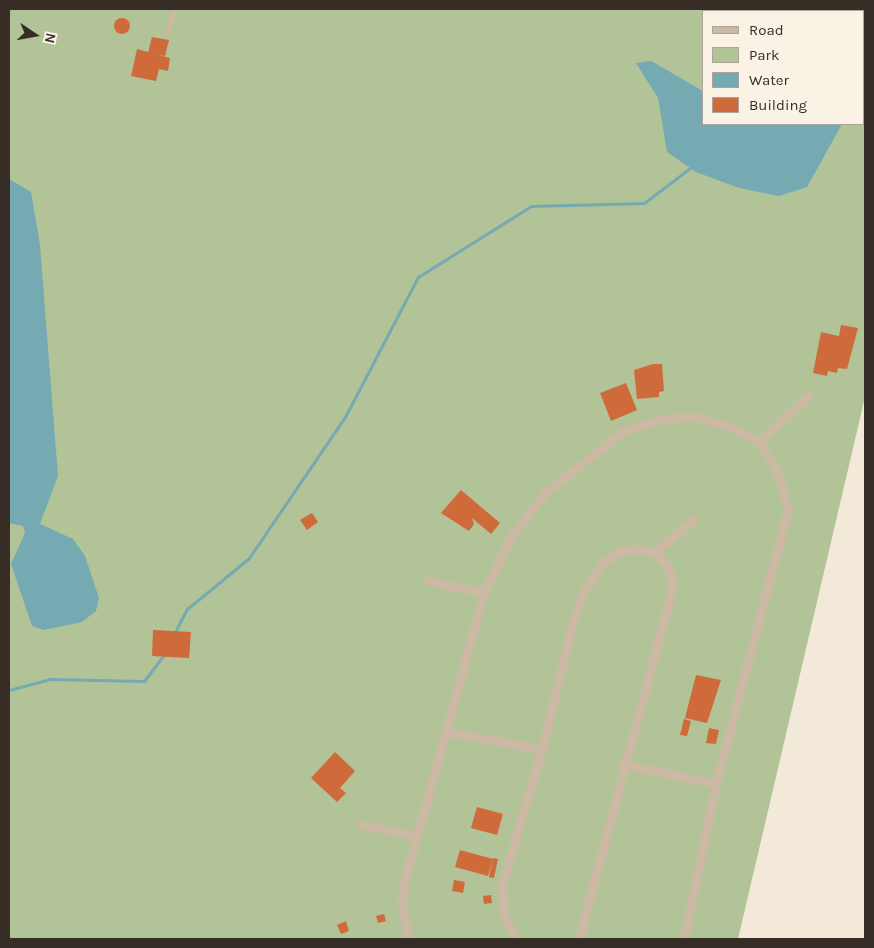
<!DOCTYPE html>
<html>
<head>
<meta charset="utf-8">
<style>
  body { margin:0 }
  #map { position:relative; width:874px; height:948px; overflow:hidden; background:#f3e9d8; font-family:Karla,sans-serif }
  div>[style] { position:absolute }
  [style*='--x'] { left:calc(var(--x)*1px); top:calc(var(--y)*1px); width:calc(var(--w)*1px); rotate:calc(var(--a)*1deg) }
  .green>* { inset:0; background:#b1c397 }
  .water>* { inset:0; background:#75aab2 }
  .stream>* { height:3px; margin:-1.5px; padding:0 1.5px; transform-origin:1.5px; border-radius:1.5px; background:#75aab2 }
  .building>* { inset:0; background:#cf6b3b }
  .round { border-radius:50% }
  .lane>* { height:4.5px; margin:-2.25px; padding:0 2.25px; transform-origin:2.25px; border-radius:2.25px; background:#ccb9a4 }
  .street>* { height:9px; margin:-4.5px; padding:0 4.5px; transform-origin:4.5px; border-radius:4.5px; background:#ccb9a4 }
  span { translate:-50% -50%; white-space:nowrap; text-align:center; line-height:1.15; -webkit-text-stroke:4px #faf2e5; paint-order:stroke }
  .frame { position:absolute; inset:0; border:10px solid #362d26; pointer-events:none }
  .legend { position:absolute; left:702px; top:10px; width:162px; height:115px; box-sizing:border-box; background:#faf2e5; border:1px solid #aca399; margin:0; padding:6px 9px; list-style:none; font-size:15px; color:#362d26 }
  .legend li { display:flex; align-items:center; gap:10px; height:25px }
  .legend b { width:25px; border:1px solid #aca399 }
  .north { position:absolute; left:10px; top:10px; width:50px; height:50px; -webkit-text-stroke:4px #faf2e5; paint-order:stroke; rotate:102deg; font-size:14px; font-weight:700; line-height:20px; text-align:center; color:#362d26 }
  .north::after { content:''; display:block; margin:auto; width:18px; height:22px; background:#362d26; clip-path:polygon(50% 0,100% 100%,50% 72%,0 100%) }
</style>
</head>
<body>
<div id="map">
  <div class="green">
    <div style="clip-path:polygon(evenodd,9px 9px,865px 9px,865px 397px,738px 939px,9px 939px,9px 9px,703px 11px,863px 11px,863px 124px,703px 124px,703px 11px)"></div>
  </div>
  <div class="water">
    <div style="clip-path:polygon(651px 61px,703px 91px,703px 124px,842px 124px,807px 187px,779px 196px,739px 188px,696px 172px,667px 152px,658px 98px,636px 63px)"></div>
    <div style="clip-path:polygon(9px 179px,31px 192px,40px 245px,58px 476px,40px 524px,73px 539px,85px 556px,99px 598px,96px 611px,82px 622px,44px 630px,32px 626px,11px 564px,25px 533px,23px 526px,9px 523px)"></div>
  </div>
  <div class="stream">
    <div style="--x:174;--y:634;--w:28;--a:-63"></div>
    <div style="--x:187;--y:609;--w:80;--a:-39.4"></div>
    <div style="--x:249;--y:558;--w:171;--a:-55.8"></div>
    <div style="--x:345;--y:417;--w:158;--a:-62.5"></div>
    <div style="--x:418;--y:277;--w:133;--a:-32.1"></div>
    <div style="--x:531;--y:206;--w:113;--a:-1.5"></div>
    <div style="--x:644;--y:203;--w:63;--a:-37.2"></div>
    <div style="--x:9;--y:690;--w:42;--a:-15"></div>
    <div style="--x:50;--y:679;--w:94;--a:1.2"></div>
    <div style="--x:144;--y:681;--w:35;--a:-53"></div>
  </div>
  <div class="building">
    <div class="round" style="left:114px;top:18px;width:16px;height:16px"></div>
    <div style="clip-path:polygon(152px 37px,169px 40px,165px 56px,148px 53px)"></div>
    <div style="clip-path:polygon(137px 49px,170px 58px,168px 71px,159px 69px,156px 81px,131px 76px)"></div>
    <div style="clip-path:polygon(841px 325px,858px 328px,847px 369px,838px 368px,837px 373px,828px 371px,827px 376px,813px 373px,821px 332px,839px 336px)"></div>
    <div style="clip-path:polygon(653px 364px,662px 364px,664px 391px,659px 392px,659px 397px,637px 399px,634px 370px)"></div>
    <div style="clip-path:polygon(626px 383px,637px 410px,611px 421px,600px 393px)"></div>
    <div style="clip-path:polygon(461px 490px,500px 523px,491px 534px,472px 518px,474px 524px,469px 531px,441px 513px)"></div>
    <div style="clip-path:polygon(312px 513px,318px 522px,307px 530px,300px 520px)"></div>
    <div style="clip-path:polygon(153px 630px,191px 632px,189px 658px,152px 656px)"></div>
    <div style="clip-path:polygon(696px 675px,721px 680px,707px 723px,685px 718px)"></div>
    <div style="clip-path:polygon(684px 719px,691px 721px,687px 736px,680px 735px)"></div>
    <div style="clip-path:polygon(709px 728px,719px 730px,716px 744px,706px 743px)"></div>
    <div style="clip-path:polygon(335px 752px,355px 771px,340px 788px,346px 793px,337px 802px,311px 778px)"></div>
    <div style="clip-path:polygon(477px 807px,503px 814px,497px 835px,471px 828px)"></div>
    <div style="clip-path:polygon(460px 850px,493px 859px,488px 876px,455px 867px)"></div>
    <div style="clip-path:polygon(493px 858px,498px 859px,494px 878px,489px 877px)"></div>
    <div style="clip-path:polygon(454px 880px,465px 882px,463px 893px,452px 891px)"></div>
    <div style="clip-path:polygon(491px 895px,492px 903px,484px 904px,483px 896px)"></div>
    <div style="clip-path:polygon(384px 914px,386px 921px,378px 923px,376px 916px)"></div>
    <div style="clip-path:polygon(346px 921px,349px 931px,341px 934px,337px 925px)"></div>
  </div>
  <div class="lane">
    <div style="--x:167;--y:33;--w:25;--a:-74"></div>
  </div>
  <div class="street">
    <div style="--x:759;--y:442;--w:69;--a:-43.2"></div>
    <div style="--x:654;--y:553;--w:52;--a:-40.4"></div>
    <div style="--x:428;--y:581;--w:57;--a:12.1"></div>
    <div style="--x:447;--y:732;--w:97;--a:10.1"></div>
    <div style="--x:623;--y:764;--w:95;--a:12.1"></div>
    <div style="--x:360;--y:824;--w:57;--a:12.1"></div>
    <div style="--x:408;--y:939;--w:37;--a:-99"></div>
    <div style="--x:402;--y:902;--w:23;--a:-83"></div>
    <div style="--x:405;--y:879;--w:297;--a:-74.6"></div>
    <div style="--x:484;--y:593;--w:61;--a:-64.7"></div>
    <div style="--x:510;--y:538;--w:57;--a:-52.1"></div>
    <div style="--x:545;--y:493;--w:98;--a:-38.4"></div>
    <div style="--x:622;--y:432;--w:38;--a:-18"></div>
    <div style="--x:658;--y:420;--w:34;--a:-7"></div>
    <div style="--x:692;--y:416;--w:41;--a:15.8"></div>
    <div style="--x:731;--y:427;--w:32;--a:28"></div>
    <div style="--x:759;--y:442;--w:34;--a:58"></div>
    <div style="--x:777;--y:471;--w:40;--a:74"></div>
    <div style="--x:788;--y:509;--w:284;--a:104.7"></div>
    <div style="--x:716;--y:784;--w:158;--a:101.7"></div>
    <div style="--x:516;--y:939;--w:27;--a:-117"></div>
    <div style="--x:504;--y:915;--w:31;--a:-94"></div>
    <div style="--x:502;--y:884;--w:141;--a:-73.5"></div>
    <div style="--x:542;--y:749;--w:128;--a:-76.4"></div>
    <div style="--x:572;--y:625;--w:34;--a:-71"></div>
    <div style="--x:583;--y:593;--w:37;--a:-56"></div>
    <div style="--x:604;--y:562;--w:19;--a:-35"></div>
    <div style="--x:620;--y:551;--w:17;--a:-7"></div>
    <div style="--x:637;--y:549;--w:17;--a:13"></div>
    <div style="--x:654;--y:553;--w:14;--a:39"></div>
    <div style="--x:665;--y:562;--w:17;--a:65"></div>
    <div style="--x:672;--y:577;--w:16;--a:94"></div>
    <div style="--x:671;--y:593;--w:358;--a:104.9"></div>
  </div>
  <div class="frame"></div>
  <ul class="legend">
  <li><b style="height:6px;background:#ccb9a4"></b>Road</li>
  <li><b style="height:14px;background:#b1c397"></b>Park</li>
  <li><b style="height:14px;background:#75aab2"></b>Water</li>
  <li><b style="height:14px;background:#cf6b3b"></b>Building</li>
  </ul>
  <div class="north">N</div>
</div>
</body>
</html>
